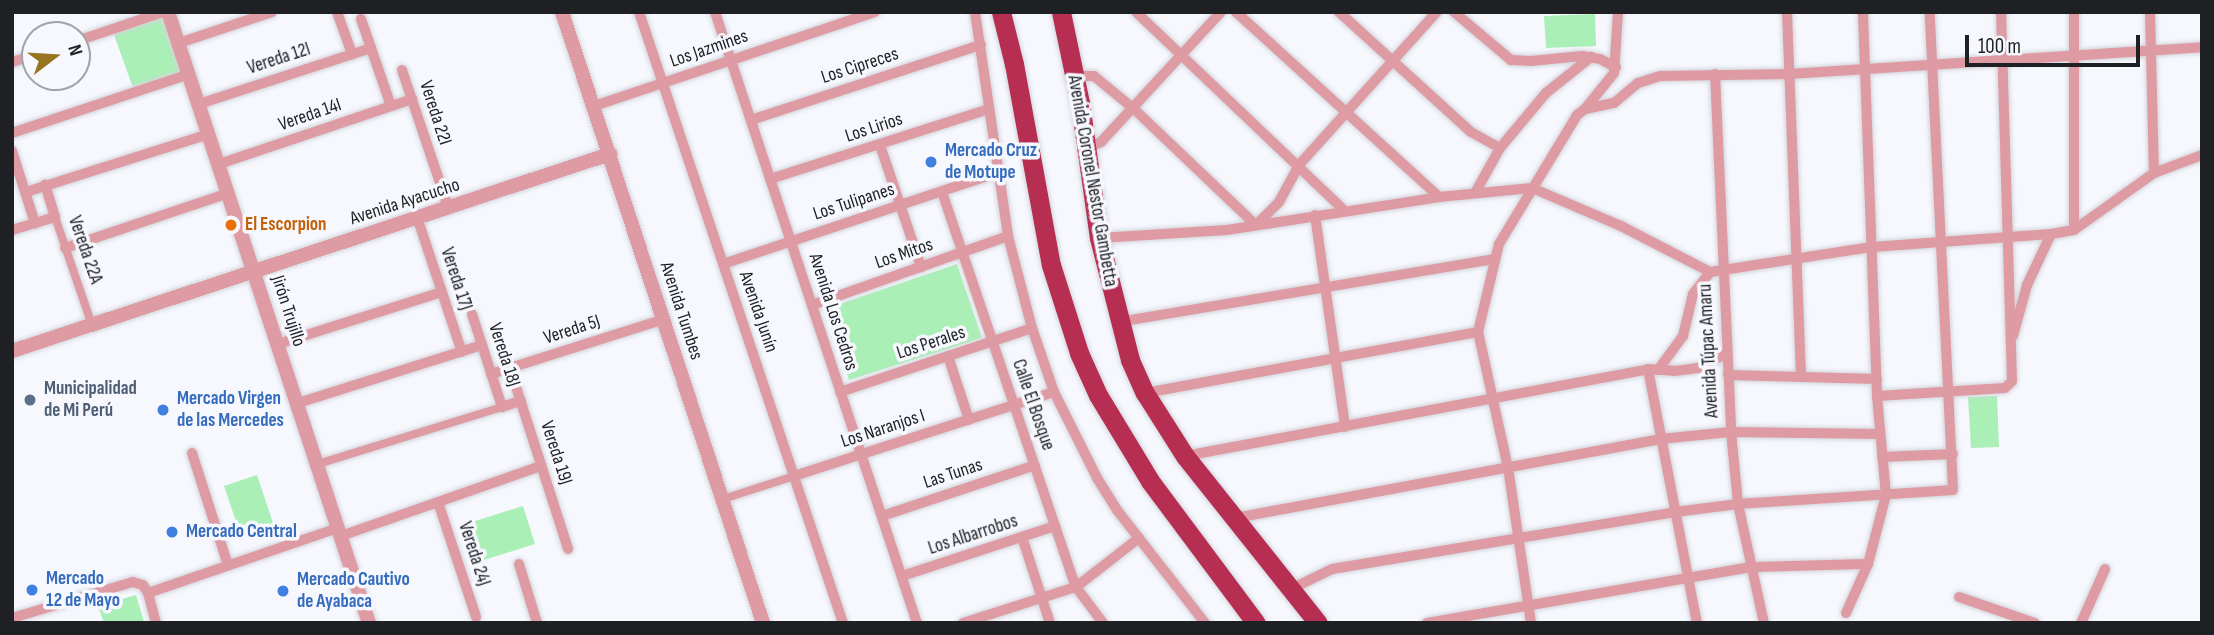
<!DOCTYPE html>
<html>
<head>
<meta charset="utf-8">
<style>
  body { margin:0 }
  #map { position:relative; width:2214px; height:635px; overflow:hidden; background:#f6f8fe; font-family:"Sofia Sans Condensed",sans-serif }
  div>[style] { position:absolute }
  [style*='--x'] { left:calc(var(--x)*1px); top:calc(var(--y)*1px); width:calc(var(--w)*1px); rotate:calc(var(--a)*1deg) }
  .green>* { inset:0; background:#aaefb6 }
  .roads { filter:drop-shadow(0 0 2px #d4d5db) drop-shadow(0 0 2px #d4d5db) }
  .pedestrian>* { height:8px; margin:-4px; padding:0 4px; transform-origin:4px; border-radius:4px; background:#df9ba3 }
  .minor>* { height:10px; margin:-5px; padding:0 5px; transform-origin:5px; border-radius:5px; background:#df9ba3 }
  .tertiary>* { height:14px; margin:-7px; padding:0 7px; transform-origin:7px; border-radius:7px; background:#df9ba3 }
  .trunk>* { height:19px; margin:-9.5px; padding:0 9.5px; transform-origin:9.5px; border-radius:9.5px; background:#b62e51 }
  .dots>* { width:19px; height:19px; translate:-50% -50%; box-sizing:border-box; border:4px solid #f6f8fe; border-radius:50% }
  span { translate:-50% -50%; white-space:nowrap; text-align:center; line-height:1.15; -webkit-text-stroke:7px #f6f8fe; paint-order:stroke }
  .street-label { font-size:19px; color:#1f2024 }
  .shop-label { font-size:19px; color:#366cbe; font-weight:700 }
  .left { translate:0 -50%; text-align:left }
  .food-label { font-size:19px; color:#c56008; font-weight:700 }
  .service-label { font-size:19px; color:#4e5e75; font-weight:700 }
  .frame { position:absolute; inset:0; border:14px solid #1f2024; pointer-events:none }
  .north { position:absolute; left:21px; top:21px; width:70px; height:70px; box-sizing:border-box; background:#f6f8fe; border:2px solid #a0a2a7; border-radius:50%; rotate:73deg; font-size:19px; font-weight:700; line-height:28px; text-align:center; color:#1f2024 }
  .north::after { content:''; display:block; margin:auto; width:24px; height:32px; background:#97741e; clip-path:polygon(50% 0,100% 100%,50% 72%,0 100%) }
  .scale { position:absolute; left:1965px; top:35px; width:175px; height:32px; box-sizing:border-box; border:4px solid #1f2024; border-top:0; padding-left:9px; font-size:21px; line-height:24px; white-space:nowrap; color:#1f2024; -webkit-text-stroke:5px #f6f8fe; paint-order:stroke }
</style>
</head>
<body>
<div id="map">
  <div class="green">
    <div style="clip-path:polygon(166px 14px,185px 73px,133px 88px,113px 32px)"></div>
    <div style="clip-path:polygon(1595px 14px,1596px 46px,1546px 48px,1544px 16px)"></div>
    <div style="clip-path:polygon(957px 264px,982px 338px,849px 380px,825px 309px)"></div>
    <div style="clip-path:polygon(1997px 396px,1999px 447px,1971px 448px,1968px 397px)"></div>
    <div style="clip-path:polygon(257px 475px,275px 529px,242px 539px,224px 486px)"></div>
    <div style="clip-path:polygon(523px 506px,535px 544px,484px 560px,472px 522px)"></div>
    <div style="clip-path:polygon(136px 595px,144px 622px,104px 623px,98px 606px)"></div>
  </div>
  <div class="roads">
    <div class="pedestrian">
      <div style="--x:55;--y:217;--w:114;--a:71.1"></div>
      <div style="--x:318;--y:464;--w:193;--a:-17.2"></div>
      <div style="--x:723;--y:499;--w:75;--a:-17.9"></div>
    </div>
    <div class="minor">
      <div style="--x:337;--y:12;--w:45;--a:70.3"></div>
      <div style="--x:639;--y:12;--w:644;--a:71.54"></div>
      <div style="--x:715;--y:12;--w:644;--a:71.71"></div>
      <div style="--x:975;--y:12;--w:226;--a:81.6"></div>
      <div style="--x:1008;--y:236;--w:95;--a:75.4"></div>
      <div style="--x:1032;--y:328;--w:68;--a:71"></div>
      <div style="--x:1054;--y:392;--w:96;--a:63.4"></div>
      <div style="--x:1097;--y:478;--w:38;--a:58"></div>
      <div style="--x:1117;--y:510;--w:143;--a:52.1"></div>
      <div style="--x:1136;--y:12;--w:289;--a:43.6"></div>
      <div style="--x:1236;--y:12;--w:275;--a:42.3"></div>
      <div style="--x:1339;--y:12;--w:178;--a:42.3"></div>
      <div style="--x:1471;--y:132;--w:33;--a:29"></div>
      <div style="--x:1454;--y:12;--w:75;--a:40.1"></div>
      <div style="--x:1511;--y:60;--w:20;--a:3"></div>
      <div style="--x:1531;--y:61;--w:51;--a:-5.6"></div>
      <div style="--x:1582;--y:56;--w:18;--a:9"></div>
      <div style="--x:1600;--y:59;--w:18;--a:27"></div>
      <div style="--x:1787;--y:12;--w:365;--a:87.8"></div>
      <div style="--x:2074;--y:12;--w:218;--a:90"></div>
      <div style="--x:2150;--y:12;--w:161;--a:88.6"></div>
      <div style="--x:361;--y:19;--w:92;--a:71"></div>
      <div style="--x:77;--y:41;--w:91;--a:-18.6"></div>
      <div style="--x:179;--y:43;--w:98;--a:-18.4"></div>
      <div style="--x:12;--y:62;--w:24;--a:-17"></div>
      <div style="--x:402;--y:70;--w:145;--a:71.4"></div>
      <div style="--x:1715;--y:74;--w:358;--a:87.4"></div>
      <div style="--x:1731;--y:432;--w:72;--a:84.4"></div>
      <div style="--x:1738;--y:504;--w:122;--a:77.7"></div>
      <div style="--x:1075;--y:76;--w:19;--a:0"></div>
      <div style="--x:1094;--y:76;--w:52;--a:39.5"></div>
      <div style="--x:1134;--y:109;--w:168;--a:43.6"></div>
      <div style="--x:1256;--y:225;--w:33;--a:-45"></div>
      <div style="--x:1279;--y:202;--w:42;--a:-61.6"></div>
      <div style="--x:1299;--y:165;--w:206;--a:-48"></div>
      <div style="--x:199;--y:104;--w:181;--a:-18"></div>
      <div style="--x:594;--y:106;--w:296;--a:-18.5"></div>
      <div style="--x:1585;--y:109;--w:46;--a:-51.1"></div>
      <div style="--x:1614;--y:73;--w:61;--a:-86.2"></div>
      <div style="--x:751;--y:120;--w:242;--a:-18.1"></div>
      <div style="--x:12;--y:133;--w:187;--a:-18.4"></div>
      <div style="--x:880;--y:145;--w:129;--a:71.4"></div>
      <div style="--x:1087;--y:148;--w:15;--a:-23"></div>
      <div style="--x:1101;--y:142;--w:177;--a:-47.3"></div>
      <div style="--x:12;--y:151;--w:76;--a:72.3"></div>
      <div style="--x:219;--y:164;--w:204;--a:-18.6"></div>
      <div style="--x:770;--y:179;--w:230;--a:-17.7"></div>
      <div style="--x:26;--y:192;--w:192;--a:-17.6"></div>
      <div style="--x:942;--y:192;--w:417;--a:71.3"></div>
      <div style="--x:1076;--y:587;--w:45;--a:53.1"></div>
      <div style="--x:1475;--y:193;--w:51;--a:-60.9"></div>
      <div style="--x:1500;--y:148;--w:72;--a:-50.1"></div>
      <div style="--x:1546;--y:93;--w:58;--a:-38.7"></div>
      <div style="--x:1315;--y:215;--w:214;--a:81.9"></div>
      <div style="--x:417;--y:217;--w:142;--a:71.6"></div>
      <div style="--x:12;--y:230;--w:45;--a:-16.8"></div>
      <div style="--x:55;--y:217;--w:34;--a:-107"></div>
      <div style="--x:1099;--y:238;--w:128;--a:-3.6"></div>
      <div style="--x:1227;--y:230;--w:215;--a:-8.8"></div>
      <div style="--x:1439;--y:197;--w:93;--a:-5.5"></div>
      <div style="--x:1532;--y:188;--w:97;--a:23.1"></div>
      <div style="--x:1621;--y:226;--w:100;--a:27.3"></div>
      <div style="--x:65;--y:248;--w:172;--a:-18.6"></div>
      <div style="--x:723;--y:264;--w:288;--a:-18.4"></div>
      <div style="--x:812;--y:305;--w:208;--a:-19.4"></div>
      <div style="--x:472;--y:314;--w:98;--a:72.1"></div>
      <div style="--x:502;--y:407;--w:20;--a:-18"></div>
      <div style="--x:1118;--y:322;--w:382;--a:-9.5"></div>
      <div style="--x:2013;--y:336;--w:53;--a:-74.6"></div>
      <div style="--x:2027;--y:285;--w:56;--a:-64.8"></div>
      <div style="--x:278;--y:344;--w:172;--a:-17.6"></div>
      <div style="--x:948;--y:356;--w:67;--a:71.8"></div>
      <div style="--x:510;--y:368;--w:190;--a:72.2"></div>
      <div style="--x:1648;--y:369;--w:259;--a:79.1"></div>
      <div style="--x:1658;--y:370;--w:42;--a:-53.7"></div>
      <div style="--x:1683;--y:336;--w:43;--a:-76.6"></div>
      <div style="--x:1693;--y:294;--w:28;--a:-52"></div>
      <div style="--x:1710;--y:272;--w:164;--a:-8.8"></div>
      <div style="--x:1872;--y:247;--w:179;--a:-4.2"></div>
      <div style="--x:2051;--y:234;--w:23;--a:-10"></div>
      <div style="--x:2074;--y:230;--w:98;--a:-35.5"></div>
      <div style="--x:2154;--y:173;--w:51;--a:-20.6"></div>
      <div style="--x:491;--y:374;--w:182;--a:-17.6"></div>
      <div style="--x:1728;--y:375;--w:149;--a:1.5"></div>
      <div style="--x:840;--y:392;--w:202;--a:-18.4"></div>
      <div style="--x:1145;--y:393;--w:339;--a:-10.4"></div>
      <div style="--x:1877;--y:396;--w:128;--a:-3.6"></div>
      <div style="--x:2005;--y:388;--w:10;--a:-45"></div>
      <div style="--x:2012;--y:381;--w:369;--a:-91.7"></div>
      <div style="--x:298;--y:403;--w:193;--a:-17.5"></div>
      <div style="--x:192;--y:453;--w:118;--a:72.2"></div>
      <div style="--x:1185;--y:456;--w:471;--a:-10.6"></div>
      <div style="--x:1648;--y:369;--w:26;--a:4"></div>
      <div style="--x:1674;--y:371;--w:24;--a:-7"></div>
      <div style="--x:1698;--y:368;--w:31;--a:-27"></div>
      <div style="--x:1882;--y:457;--w:71;--a:-2.4"></div>
      <div style="--x:794;--y:476;--w:273;--a:-17.9"></div>
      <div style="--x:438;--y:502;--w:121;--a:71.7"></div>
      <div style="--x:882;--y:516;--w:161;--a:-18.4"></div>
      <div style="--x:1235;--y:518;--w:432;--a:-10.5"></div>
      <div style="--x:1660;--y:439;--w:71;--a:-5.6"></div>
      <div style="--x:1731;--y:432;--w:149;--a:0.8"></div>
      <div style="--x:341;--y:536;--w:212;--a:-19.3"></div>
      <div style="--x:1022;--y:537;--w:90;--a:72"></div>
      <div style="--x:519;--y:564;--w:62;--a:73"></div>
      <div style="--x:902;--y:576;--w:161;--a:-18.1"></div>
      <div style="--x:1293;--y:588;--w:43;--a:-26"></div>
      <div style="--x:1332;--y:569;--w:348;--a:-9.4"></div>
      <div style="--x:1675;--y:512;--w:64;--a:-7.2"></div>
      <div style="--x:1738;--y:504;--w:215;--a:-3.7"></div>
      <div style="--x:1953;--y:490;--w:479;--a:-92.8"></div>
      <div style="--x:148;--y:593;--w:31;--a:75"></div>
      <div style="--x:1959;--y:597;--w:80;--a:18.9"></div>
      <div style="--x:1846;--y:613;--w:54;--a:-65.8"></div>
      <div style="--x:1868;--y:564;--w:71;--a:-75.4"></div>
      <div style="--x:1886;--y:495;--w:99;--a:-95.2"></div>
      <div style="--x:1877;--y:396;--w:384;--a:-92.1"></div>
      <div style="--x:12;--y:618;--w:126;--a:-16.6"></div>
      <div style="--x:133;--y:582;--w:10;--a:17"></div>
      <div style="--x:143;--y:585;--w:9;--a:58"></div>
      <div style="--x:148;--y:593;--w:201;--a:-18.9"></div>
      <div style="--x:963;--y:623;--w:119;--a:-17.7"></div>
      <div style="--x:1076;--y:587;--w:80;--a:-37.9"></div>
      <div style="--x:1427;--y:623;--w:329;--a:-9.8"></div>
      <div style="--x:1751;--y:567;--w:117;--a:-1.5"></div>
      <div style="--x:1531;--y:623;--w:157;--a:-98.4"></div>
      <div style="--x:1508;--y:468;--w:139;--a:-102.4"></div>
      <div style="--x:1478;--y:332;--w:90;--a:-76.6"></div>
      <div style="--x:1499;--y:244;--w:151;--a:-58.8"></div>
      <div style="--x:1577;--y:115;--w:10;--a:-37"></div>
      <div style="--x:1585;--y:109;--w:30;--a:-12"></div>
      <div style="--x:1614;--y:103;--w:31;--a:-40"></div>
      <div style="--x:1638;--y:83;--w:23;--a:-18"></div>
      <div style="--x:1660;--y:76;--w:129;--a:-0.9"></div>
      <div style="--x:1789;--y:74;--w:414;--a:-3.7"></div>
      <div style="--x:2081;--y:623;--w:59;--a:-66"></div>
    </div>
    <div class="tertiary">
      <div style="--x:168;--y:12;--w:643;--a:71.79"></div>
      <div style="--x:562;--y:12;--w:643;--a:71.79"></div>
      <div style="--x:12;--y:351;--w:630;--a:-18.23"></div>
    </div>
    <div class="trunk">
      <div style="--x:1001;--y:12;--w:54;--a:76"></div>
      <div style="--x:1014;--y:64;--w:204;--a:79.6"></div>
      <div style="--x:1051;--y:265;--w:92;--a:72.3"></div>
      <div style="--x:1079;--y:353;--w:46;--a:65.7"></div>
      <div style="--x:1098;--y:395;--w:100;--a:58.8"></div>
      <div style="--x:1150;--y:481;--w:177;--a:53.3"></div>
      <div style="--x:1061;--y:12;--w:93;--a:78.2"></div>
      <div style="--x:1080;--y:103;--w:136;--a:82"></div>
      <div style="--x:1099;--y:238;--w:126;--a:75.7"></div>
      <div style="--x:1130;--y:360;--w:36;--a:66"></div>
      <div style="--x:1145;--y:393;--w:75;--a:57.6"></div>
      <div style="--x:1185;--y:456;--w:213;--a:51.5"></div>
    </div>
  </div>
  <div class="dots">
    <div style="left:931px;top:162px;background:#3f7fe0"></div>
    <div style="left:231px;top:225px;background:#e8710a"></div>
    <div style="left:30px;top:400px;background:#5c6f8a"></div>
    <div style="left:163px;top:410px;background:#3f7fe0"></div>
    <div style="left:172px;top:532px;background:#3f7fe0"></div>
    <div style="left:32px;top:590px;background:#3f7fe0"></div>
    <div style="left:283px;top:591px;background:#3f7fe0"></div>
  </div>
  <div class="street-label">
    <span style="left:709px;top:49px;rotate:-19deg">Los Jazmines</span>
    <span style="left:279px;top:59px;rotate:-18deg">Vereda 12I</span>
    <span style="left:860px;top:66px;rotate:-18deg">Los Cipreces</span>
    <span style="left:435px;top:113px;rotate:72deg">Vereda 22I</span>
    <span style="left:310px;top:115px;rotate:-19deg">Vereda 14I</span>
    <span style="left:874px;top:128px;rotate:-18deg">Los Lirios</span>
    <span style="left:1092px;top:181px;rotate:80deg">Avenida Coronel Nestor Gambetta</span>
    <span style="left:405px;top:202px;rotate:-18deg">Avenida Ayacucho</span>
    <span style="left:854px;top:202px;rotate:-18deg">Los Tulipanes</span>
    <span style="left:85px;top:250px;rotate:71deg">Vereda 22A</span>
    <span style="left:904px;top:254px;rotate:-19deg">Los Mitos</span>
    <span style="left:456px;top:279px;rotate:72deg">Vereda 17J</span>
    <span style="left:288px;top:311px;rotate:72deg">Jirón Trujillo</span>
    <span style="left:681px;top:311px;rotate:72deg">Avenida Tumbes</span>
    <span style="left:758px;top:312px;rotate:71deg">Avenida Junín</span>
    <span style="left:833px;top:312px;rotate:72deg">Avenida Los Cedros</span>
    <span style="left:572px;top:330px;rotate:-18deg">Vereda 5J</span>
    <span style="left:931px;top:343px;rotate:-18deg">Los Perales</span>
    <span style="left:1709px;top:351px;rotate:-93deg">Avenida Túpac Amaru</span>
    <span style="left:504px;top:355px;rotate:72deg">Vereda 18J</span>
    <span style="left:1033px;top:405px;rotate:71deg">Calle El Bosque</span>
    <span style="left:883px;top:429px;rotate:-18deg">Los Naranjos I</span>
    <span style="left:556px;top:453px;rotate:72deg">Vereda 19J</span>
    <span style="left:953px;top:474px;rotate:-18deg">Las Tunas</span>
    <span style="left:973px;top:535px;rotate:-18deg">Los Albarrobos</span>
    <span style="left:474px;top:554px;rotate:72deg">Vereda 24J</span>
  </div>
  <div class="shop-label">
    <span class="left" style="left:945px;top:162px">Mercado Cruz<br>de Motupe</span>
    <span class="left" style="left:177px;top:410px">Mercado Virgen<br>de las Mercedes</span>
    <span class="left" style="left:186px;top:532px">Mercado Central</span>
    <span class="left" style="left:46px;top:590px">Mercado<br>12 de Mayo</span>
    <span class="left" style="left:297px;top:591px">Mercado Cautivo<br>de Ayabaca</span>
  </div>
  <div class="food-label">
    <span class="left" style="left:245px;top:225px">El Escorpion</span>
  </div>
  <div class="service-label">
    <span class="left" style="left:44px;top:400px">Municipalidad<br>de Mi Perú</span>
  </div>
  <div class="frame"></div>
  <div class="north">N</div>
  <div class="scale">100 m</div>
</div>
</body>
</html>
